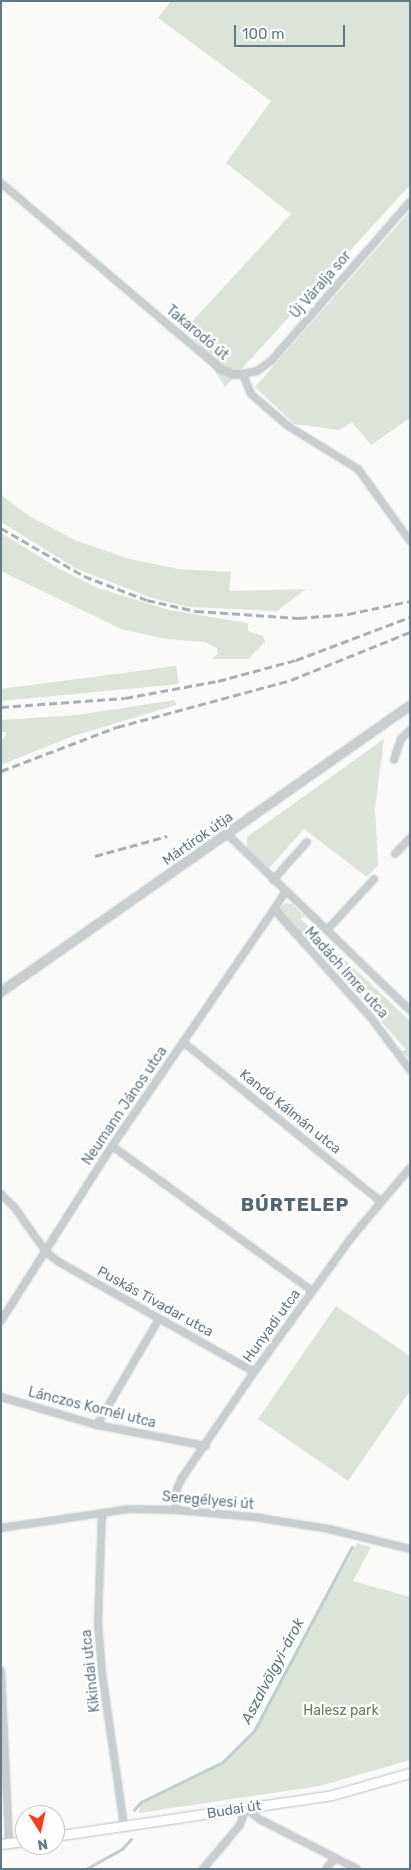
<!DOCTYPE html>
<html>
<head>
<meta charset="utf-8">
<style>
  body { margin:0 }
  #map { position:relative; width:411px; height:1870px; overflow:hidden; background:#fafaf8; font-family:Rubik,sans-serif }
  div>[style] { position:absolute }
  [style*='--x'] { left:calc(var(--x)*1px); top:calc(var(--y)*1px); width:calc(var(--w)*1px); rotate:calc(var(--a)*1deg) }
  .green>* { inset:0; background:#dce3d8 }
  .stream>* { height:2.5px; margin:-1.25px; padding:0 1.25px; transform-origin:1.25px; border-radius:1.25px; background:#becdd0 }
  .roads { filter:drop-shadow(0 0 1px #b9c0c5) drop-shadow(0 0 1px #b9c0c5) }
  .minor>* { height:6px; margin:-3px; padding:0 3px; transform-origin:3px; border-radius:3px; background:#c8cdd0 }
  .tertiary>* { height:8px; margin:-4px; padding:0 4px; transform-origin:4px; border-radius:4px; background:#c8cdd0 }
  .secondary>* { height:9px; margin:-4.5px; padding:0 4.5px; transform-origin:4.5px; border-radius:4.5px; background:#fff }
  .rail>* { height:2.5px; margin-top:-1.25px; transform-origin:0; background:repeating-linear-gradient(90deg,#a7b0b5 0 8px,transparent 0 12px) }
  span { translate:-50% -50%; white-space:nowrap; text-align:center; line-height:1.15; -webkit-text-stroke:5px #fff; paint-order:stroke }
  .street-label { font-size:14px; color:#627986 }
  .park-label { font-size:14px; color:#697c62 }
  .water-label { font-size:15px; color:#5e787e; font-style:italic }
  .district-label { font-size:19px; color:#556670; font-weight:700; letter-spacing:1px }
  .frame { position:absolute; inset:0; border:2px solid #627986; pointer-events:none }
  .north { position:absolute; left:15px; top:1805px; width:50px; height:50px; box-sizing:border-box; background:#fff; border:1px solid #c0c9cf; border-radius:50%; rotate:170deg; font-size:14px; font-weight:700; line-height:20px; text-align:center; color:#627986 }
  .north::after { content:''; display:block; margin:auto; width:18px; height:22px; background:#f33f1f; clip-path:polygon(50% 0,100% 100%,50% 72%,0 100%) }
  .scale { position:absolute; left:234px; top:25px; width:111px; height:22px; box-sizing:border-box; border:2px solid #627986; border-top:0; padding-left:6px; font-size:15px; line-height:18px; white-space:nowrap; color:#627986; -webkit-text-stroke:4px #fff; paint-order:stroke }
</style>
</head>
<body>
<div id="map">
  <div class="green">
    <div style="clip-path:polygon(171px 1px,410px 1px,410px 185px,225px 387px,187px 327px,291px 214px,226px 163px,271px 101px,158px 18px)"></div>
    <div style="clip-path:polygon(410px 211px,410px 418px,371px 445px,352px 422px,339px 430px,294px 424px,255px 387px)"></div>
    <div style="clip-path:polygon(1px 495px,29px 516px,77px 541px,130px 559px,178px 569px,231px 572px,229px 591px,306px 589px,277px 611px,189px 607px,155px 599px,77px 569px,9px 527px,1px 522px)"></div>
    <div style="clip-path:polygon(1px 533px,58px 568px,98px 588px,169px 610px,248px 623px,248px 631px,263px 636px,265px 642px,248px 659px,211px 659px,218px 654px,217px 648px,205px 642px,166px 639px,121px 629px,1px 571px)"></div>
    <div style="clip-path:polygon(176px 666px,179px 684px,1px 701px,1px 689px)"></div>
    <div style="clip-path:polygon(175px 700px,176px 705px,73px 736px,1px 765px,1px 742px,7px 732px,1px 732px,1px 720px,77px 715px)"></div>
    <div style="clip-path:polygon(384px 739px,375px 808px,378px 865px,367px 877px,304px 829px,269px 868px,247px 847px,247px 837px)"></div>
    <div style="clip-path:polygon(286px 903px,292px 904px,305px 917px,300px 918px,410px 1021px,410px 1060px,401px 1051px,406px 1050px,316px 946px,293px 936px,285px 927px,277px 911px)"></div>
    <div style="clip-path:polygon(336px 1306px,410px 1356px,410px 1391px,348px 1481px,258px 1419px)"></div>
    <div style="clip-path:polygon(357px 1543px,371px 1547px,353px 1581px,410px 1597px,410px 1760px,320px 1786px,139px 1813px,141px 1802px,223px 1762px,254px 1731px)"></div>
  </div>
  <div class="stream">
    <div style="--x:134;--y:1810;--w:11;--a:-49"></div>
    <div style="--x:141;--y:1802;--w:91;--a:-26"></div>
    <div style="--x:223;--y:1762;--w:44;--a:-45"></div>
    <div style="--x:254;--y:1731;--w:208;--a:-62"></div>
    <div style="--x:86;--y:1869;--w:41;--a:-29.1"></div>
    <div style="--x:122;--y:1849;--w:13;--a:-48"></div>
  </div>
  <div class="roads">
    <div class="minor">
      <div style="--x:1;--y:183;--w:287;--a:40.3"></div>
      <div style="--x:220;--y:369;--w:16;--a:22"></div>
      <div style="--x:235;--y:375;--w:22;--a:-10"></div>
      <div style="--x:257;--y:371;--w:19;--a:-36"></div>
      <div style="--x:272;--y:360;--w:210;--a:-48.9"></div>
      <div style="--x:243;--y:375;--w:21;--a:67"></div>
      <div style="--x:251;--y:394;--w:49;--a:40.9"></div>
      <div style="--x:288;--y:426;--w:82;--a:31.6"></div>
      <div style="--x:358;--y:469;--w:89;--a:54.2"></div>
      <div style="--x:394;--y:760;--w:22;--a:-72"></div>
      <div style="--x:401;--y:739;--w:13;--a:-45"></div>
      <div style="--x:227;--y:834;--w:254;--a:43.9"></div>
      <div style="--x:395;--y:854;--w:22;--a:-47"></div>
      <div style="--x:273;--y:880;--w:51;--a:-48.2"></div>
      <div style="--x:285;--y:892;--w:19;--a:122"></div>
      <div style="--x:275;--y:908;--w:9;--a:58"></div>
      <div style="--x:280;--y:916;--w:138;--a:48.2"></div>
      <div style="--x:372;--y:1019;--w:64;--a:53.3"></div>
      <div style="--x:328;--y:929;--w:68;--a:-47.4"></div>
      <div style="--x:183;--y:1042;--w:255;--a:38.9"></div>
      <div style="--x:112;--y:1146;--w:247;--a:35.9"></div>
      <div style="--x:1;--y:1194;--w:20;--a:45"></div>
      <div style="--x:15;--y:1208;--w:54;--a:54.8"></div>
      <div style="--x:46;--y:1252;--w:16;--a:38"></div>
      <div style="--x:59;--y:1262;--w:224;--a:29.4"></div>
      <div style="--x:1;--y:1321;--w:207;--a:-57.6"></div>
      <div style="--x:112;--y:1146;--w:288;--a:-55.6"></div>
      <div style="--x:1;--y:1397;--w:100;--a:16.3"></div>
      <div style="--x:97;--y:1425;--w:111;--a:10.9"></div>
      <div style="--x:97;--y:1425;--w:123;--a:-59.7"></div>
      <div style="--x:176;--y:1510;--w:22;--a:-87"></div>
      <div style="--x:177;--y:1488;--w:11;--a:-63"></div>
      <div style="--x:182;--y:1478;--w:128;--a:-55.8"></div>
      <div style="--x:254;--y:1372;--w:165;--a:-54.1"></div>
      <div style="--x:351;--y:1238;--w:92;--a:-49.9"></div>
      <div style="--x:102;--y:1513;--w:110;--a:92.1"></div>
      <div style="--x:98;--y:1623;--w:50;--a:85.4"></div>
      <div style="--x:102;--y:1673;--w:155;--a:81.8"></div>
      <div style="--x:1;--y:1528;--w:129;--a:-8.4"></div>
      <div style="--x:129;--y:1509;--w:47;--a:1.2"></div>
      <div style="--x:176;--y:1510;--w:78;--a:5.1"></div>
      <div style="--x:254;--y:1517;--w:76;--a:9.1"></div>
      <div style="--x:329;--y:1529;--w:83;--a:13.9"></div>
      <div style="--x:1;--y:1671;--w:172;--a:87.3"></div>
      <div style="--x:203;--y:1869;--w:57;--a:-49.9"></div>
      <div style="--x:240;--y:1825;--w:18;--a:-71"></div>
      <div style="--x:246;--y:1808;--w:17;--a:40"></div>
      <div style="--x:259;--y:1819;--w:110;--a:27"></div>
      <div style="--x:326;--y:1869;--w:14;--a:-51"></div>
    </div>
    <div class="tertiary">
      <div style="--x:1;--y:992;--w:499;--a:-35"></div>
    </div>
    <div class="secondary">
      <div style="--x:55;--y:1836;--w:280;--a:-8.4"></div>
      <div style="--x:332;--y:1795;--w:81;--a:-15.8"></div>
      <div style="--x:1;--y:1844;--w:24;--a:-7"></div>
    </div>
  </div>
  <div class="rail">
    <div style="--x:1;--y:528;--w:96;--a:30"></div>
    <div style="--x:84;--y:576;--w:67;--a:20.9"></div>
    <div style="--x:147;--y:600;--w:50;--a:12.7"></div>
    <div style="--x:196;--y:611;--w:103;--a:3.9"></div>
    <div style="--x:299;--y:618;--w:49;--a:-4.7"></div>
    <div style="--x:348;--y:614;--w:63;--a:-11.8"></div>
    <div style="--x:1;--y:707;--w:124;--a:-4.2"></div>
    <div style="--x:125;--y:698;--w:95;--a:-10.4"></div>
    <div style="--x:218;--y:681;--w:81;--a:-15.1"></div>
    <div style="--x:296;--y:660;--w:122;--a:-20.7"></div>
    <div style="--x:1;--y:771;--w:124;--a:-20.8"></div>
    <div style="--x:117;--y:727;--w:180;--a:-15.1"></div>
    <div style="--x:291;--y:680;--w:128;--a:-22"></div>
    <div style="--x:95;--y:856;--w:75;--a:-15.5"></div>
  </div>
  <div class="street-label">
    <span style="left:321px;top:285px;rotate:-49deg">Új Váralja sor</span>
    <span style="left:197px;top:333px;rotate:40deg">Takarodó út</span>
    <span style="left:198px;top:839px;rotate:-35deg">Mártírok útja</span>
    <span style="left:346px;top:973px;rotate:48deg">Madách Imre utca</span>
    <span style="left:125px;top:1106px;rotate:-56deg">Neumann János utca</span>
    <span style="left:290px;top:1112px;rotate:39deg">Kandó Kálmán utca</span>
    <span style="left:155px;top:1302px;rotate:29deg">Puskás Tivadar utca</span>
    <span style="left:272px;top:1326px;rotate:-54deg">Hunyadi utca</span>
    <span style="left:92px;top:1408px;rotate:14deg">Lánczos Kornél utca</span>
    <span style="left:208px;top:1501px;rotate:5deg">Seregélyesi út</span>
    <span style="left:91px;top:1671px;rotate:-96deg">Kikindai utca</span>
    <span style="left:234px;top:1810px;rotate:-9deg">Budai út</span>
  </div>
  <div class="park-label">
    <span style="left:341px;top:1711px">Halesz park</span>
  </div>
  <div class="water-label">
    <span style="left:273px;top:1671px;rotate:-62deg">Aszalvölgyi-árok</span>
  </div>
  <div class="district-label">
    <span style="left:295px;top:1205px">BÚRTELEP</span>
  </div>
  <div class="frame"></div>
  <div class="north">N</div>
  <div class="scale">100 m</div>
</div>
</body>
</html>
